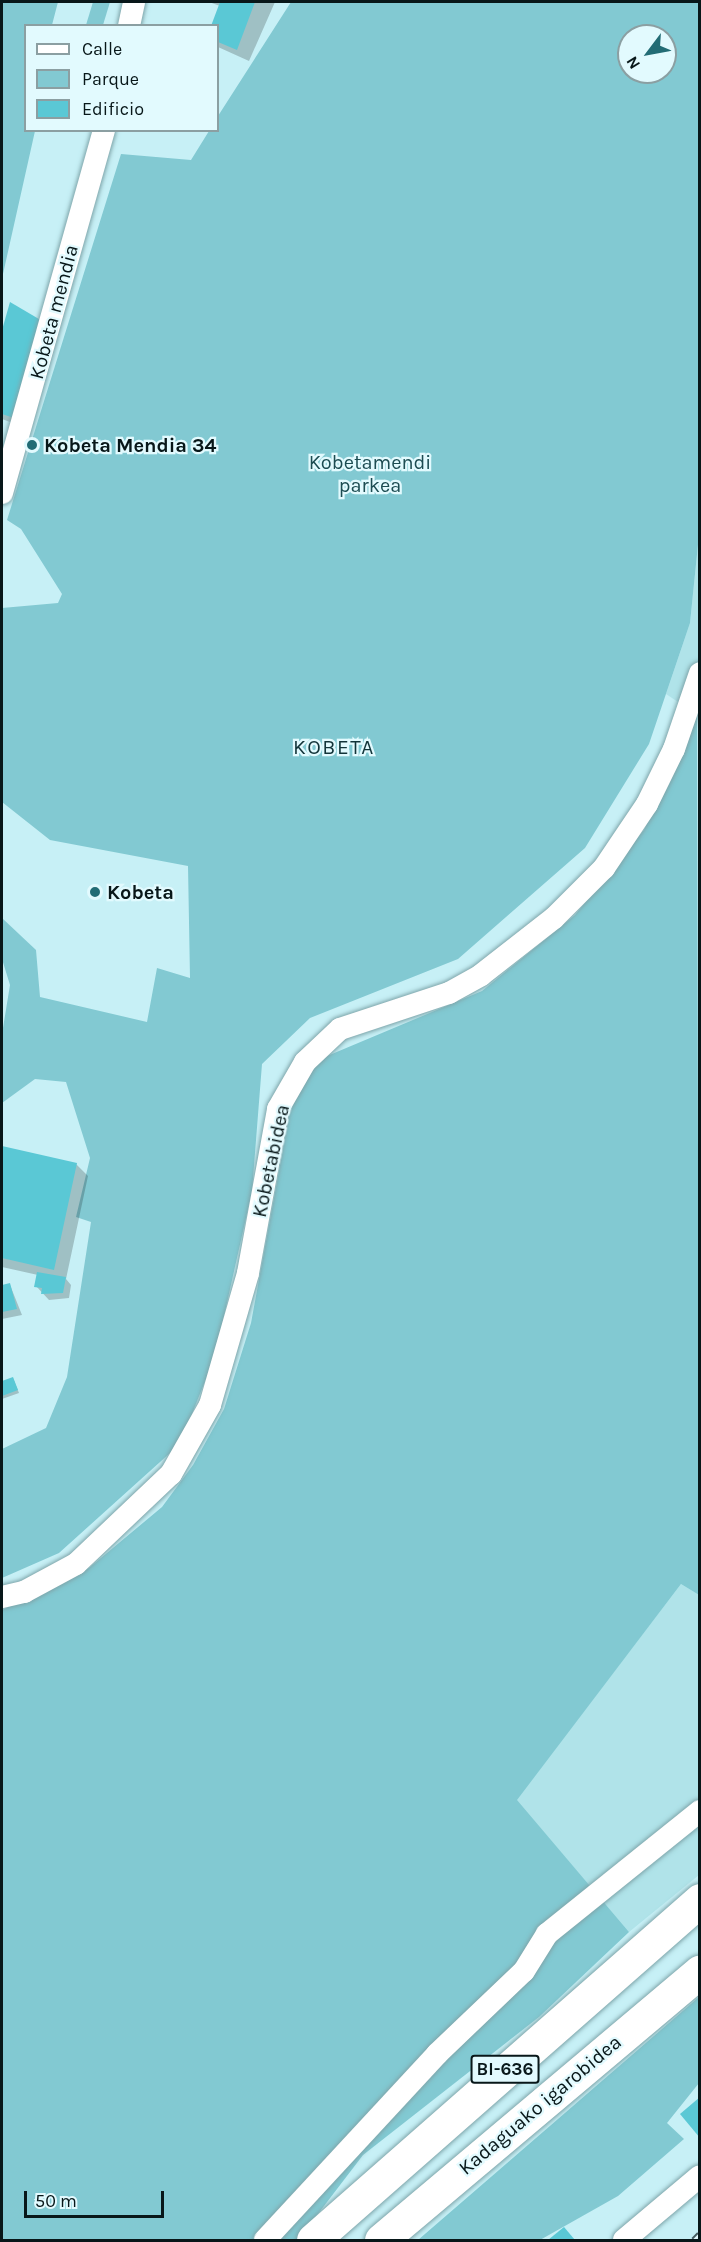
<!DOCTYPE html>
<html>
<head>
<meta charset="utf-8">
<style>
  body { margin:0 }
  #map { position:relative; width:701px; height:2242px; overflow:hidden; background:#c7f0f6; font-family:Karla,sans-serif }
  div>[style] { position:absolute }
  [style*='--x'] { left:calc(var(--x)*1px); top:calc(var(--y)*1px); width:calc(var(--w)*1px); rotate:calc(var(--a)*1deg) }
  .built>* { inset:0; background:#b0e3e9 }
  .green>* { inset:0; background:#82c9d2 }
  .shadow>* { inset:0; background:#0003 }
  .building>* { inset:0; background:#5ac8d5 }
  .roads { filter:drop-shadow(0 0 2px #7ea5aa) drop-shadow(0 0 2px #7ea5aa) }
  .minor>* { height:22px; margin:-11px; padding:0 11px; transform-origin:11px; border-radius:11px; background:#fff }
  .highway>* { height:33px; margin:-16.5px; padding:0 16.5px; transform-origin:16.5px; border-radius:16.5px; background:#fff }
  .rail>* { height:7px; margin-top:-3.5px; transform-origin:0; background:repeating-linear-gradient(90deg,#e2fafe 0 14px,#465d61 0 28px); box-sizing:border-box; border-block:2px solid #465d61 }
  .dots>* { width:16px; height:16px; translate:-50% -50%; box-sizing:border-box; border:3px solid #e2fafe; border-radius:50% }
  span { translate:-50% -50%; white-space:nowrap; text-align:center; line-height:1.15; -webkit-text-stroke:4.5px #e2fafe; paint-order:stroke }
  .shield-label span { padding:2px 4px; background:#e2fafe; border:2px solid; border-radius:4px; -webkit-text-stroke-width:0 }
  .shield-label { font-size:18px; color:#081719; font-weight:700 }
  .street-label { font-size:20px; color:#081719 }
  .poi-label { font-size:20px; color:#081719; font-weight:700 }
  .left { translate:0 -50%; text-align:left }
  .park-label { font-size:20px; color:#1c4c52 }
  .neighbourhood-label { font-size:21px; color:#123439; letter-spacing:1.5px }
  .frame { position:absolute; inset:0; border:3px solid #081719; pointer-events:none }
  .legend { position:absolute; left:24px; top:24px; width:195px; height:108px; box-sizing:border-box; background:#e2fafe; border:2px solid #8b9fa2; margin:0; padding:8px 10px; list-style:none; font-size:18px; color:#081719 }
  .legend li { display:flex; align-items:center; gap:12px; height:30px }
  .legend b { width:30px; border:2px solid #8b9fa2 }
  .north { position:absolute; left:617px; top:24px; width:60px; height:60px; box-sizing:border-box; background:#e2fafe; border:2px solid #8b9fa2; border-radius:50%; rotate:238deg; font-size:16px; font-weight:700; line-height:24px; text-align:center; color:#081719 }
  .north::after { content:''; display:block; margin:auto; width:21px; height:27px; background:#226c75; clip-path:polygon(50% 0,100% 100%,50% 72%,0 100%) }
  .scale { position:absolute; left:24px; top:2191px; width:140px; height:27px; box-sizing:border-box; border:3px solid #081719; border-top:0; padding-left:8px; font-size:18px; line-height:21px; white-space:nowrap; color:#081719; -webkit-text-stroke:4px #e2fafe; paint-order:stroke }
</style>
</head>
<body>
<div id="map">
  <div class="built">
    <div style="clip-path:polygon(699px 535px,699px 716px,666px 694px,690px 623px)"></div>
    <div style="clip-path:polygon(681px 1584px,699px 1595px,699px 1875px,629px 1932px,516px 1800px)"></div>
  </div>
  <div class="green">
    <div style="clip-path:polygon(2px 2px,58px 2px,52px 25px,26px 26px,26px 130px,35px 131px,3px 274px,2px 309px)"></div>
    <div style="clip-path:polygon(93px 2px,110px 2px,103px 25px,86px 25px)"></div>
    <div style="clip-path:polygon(evenodd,291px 2px,699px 2px,699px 535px,690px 623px,649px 744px,585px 848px,458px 959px,310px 1018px,262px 1064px,252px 1191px,215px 1356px,180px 1444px,59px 1553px,2px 1578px,2px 1449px,46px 1428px,67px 1377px,91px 1222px,76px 1217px,90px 1158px,66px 1082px,35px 1079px,2px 1103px,2px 1034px,10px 985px,2px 959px,2px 918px,36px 950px,40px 997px,147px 1022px,157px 968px,190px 978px,188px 866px,50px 840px,2px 802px,2px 608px,58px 603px,62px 594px,21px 529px,7px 520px,121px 154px,191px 160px,209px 131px,218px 130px,218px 116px,291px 2px,629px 36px,665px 36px,665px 72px,629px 72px,629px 36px)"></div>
    <div style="clip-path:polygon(697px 715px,699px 1595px,681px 1584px,517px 1800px,629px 1932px,539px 2017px,363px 2155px,298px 2240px,2px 2240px,2px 1610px,89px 1568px,162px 1507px,193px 1465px,224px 1409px,251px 1323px,293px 1095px,320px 1059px,482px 991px,575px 915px,644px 830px)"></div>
    <div style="clip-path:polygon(699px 1997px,699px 2083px,667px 2123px,684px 2139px,618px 2196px,540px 2240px,418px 2240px)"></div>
  </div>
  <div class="shadow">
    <div style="clip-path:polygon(209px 2px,275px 2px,249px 61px,218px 47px,220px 6px)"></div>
    <div style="clip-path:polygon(10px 304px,23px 427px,2px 419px,2px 336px)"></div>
    <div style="clip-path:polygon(2px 1147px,76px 1164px,88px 1176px,66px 1279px,71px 1285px,69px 1298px,49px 1300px,36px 1286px,38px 1275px,2px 1267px)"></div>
    <div style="clip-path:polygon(10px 1285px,22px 1315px,2px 1319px,2px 1287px)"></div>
    <div style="clip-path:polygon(13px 1378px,19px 1393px,2px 1399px,2px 1383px)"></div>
  </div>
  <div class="building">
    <div style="clip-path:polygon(220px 2px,255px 2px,237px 50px,218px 42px,218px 26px,211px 26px)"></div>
    <div style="clip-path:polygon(10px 302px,44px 322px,14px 418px,2px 414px,2px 330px)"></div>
    <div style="clip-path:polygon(2px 1146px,77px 1163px,54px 1270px,2px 1258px)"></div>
    <div style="clip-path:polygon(37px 1272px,66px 1277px,63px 1293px,41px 1294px,42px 1288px,34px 1287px)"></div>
    <div style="clip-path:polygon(10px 1283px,17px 1309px,2px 1312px,2px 1285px)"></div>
    <div style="clip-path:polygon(13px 1377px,18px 1390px,2px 1396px,2px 1381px)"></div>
    <div style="clip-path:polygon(700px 2097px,700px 2138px,680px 2114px)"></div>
    <div style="clip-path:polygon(564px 2227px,575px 2240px,548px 2240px)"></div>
  </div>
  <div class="roads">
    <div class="minor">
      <div style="--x:129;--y:26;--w:25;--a:-78"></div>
      <div style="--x:2;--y:493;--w:377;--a:-74.3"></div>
      <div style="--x:2;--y:1597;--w:23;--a:-13"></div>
      <div style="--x:24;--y:1592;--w:59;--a:-28.3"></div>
      <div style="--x:76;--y:1564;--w:131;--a:-43.5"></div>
      <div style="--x:171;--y:1474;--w:79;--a:-60.5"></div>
      <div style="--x:210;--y:1405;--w:137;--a:-73.9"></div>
      <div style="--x:248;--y:1273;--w:167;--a:-79.6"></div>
      <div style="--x:278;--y:1109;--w:54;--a:-60.1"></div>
      <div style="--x:305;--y:1062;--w:48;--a:-43.3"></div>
      <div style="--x:340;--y:1029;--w:115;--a:-18.3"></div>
      <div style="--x:449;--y:993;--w:37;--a:-29"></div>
      <div style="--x:481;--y:975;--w:93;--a:-38"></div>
      <div style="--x:554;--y:918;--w:71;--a:-45"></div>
      <div style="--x:604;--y:868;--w:77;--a:-56.1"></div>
      <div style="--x:647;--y:804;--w:61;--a:-63.9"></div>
      <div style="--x:674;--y:749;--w:80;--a:-71.1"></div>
      <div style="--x:265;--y:2240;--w:253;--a:-47.2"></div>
      <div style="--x:437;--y:2054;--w:120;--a:-43.7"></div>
      <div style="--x:524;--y:1971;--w:44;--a:-58.1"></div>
      <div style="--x:547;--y:1934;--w:196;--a:-38.8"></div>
      <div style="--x:624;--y:2240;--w:99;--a:-40.1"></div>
    </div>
    <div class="highway">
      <div style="--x:313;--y:2240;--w:515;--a:-41.3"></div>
      <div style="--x:381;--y:2240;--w:417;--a:-40.1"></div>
    </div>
  </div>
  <div class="rail">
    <div style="--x:694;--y:2240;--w:8;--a:-45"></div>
  </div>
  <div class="dots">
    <div style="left:32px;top:445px;background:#226c75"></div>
    <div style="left:95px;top:892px;background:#226c75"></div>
  </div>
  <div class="shield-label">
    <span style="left:505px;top:2069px">BI-636</span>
  </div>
  <div class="street-label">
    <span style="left:54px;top:312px;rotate:-75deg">Kobeta mendia</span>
    <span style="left:271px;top:1161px;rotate:-78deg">Kobetabidea</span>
    <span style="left:540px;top:2105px;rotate:-40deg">Kadaguako igarobidea</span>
  </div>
  <div class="poi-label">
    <span class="left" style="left:44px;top:445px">Kobeta Mendia 34</span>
    <span class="left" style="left:107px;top:892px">Kobeta</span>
  </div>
  <div class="park-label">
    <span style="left:370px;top:474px">Kobetamendi<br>parkea</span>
  </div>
  <div class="neighbourhood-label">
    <span style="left:334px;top:747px">KOBETA</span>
  </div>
  <div class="frame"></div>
  <ul class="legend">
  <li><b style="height:8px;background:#fff"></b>Calle</li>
  <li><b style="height:16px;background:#82c9d2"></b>Parque</li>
  <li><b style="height:16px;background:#5ac8d5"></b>Edificio</li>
  </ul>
  <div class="north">N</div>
  <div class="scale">50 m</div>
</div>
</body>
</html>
